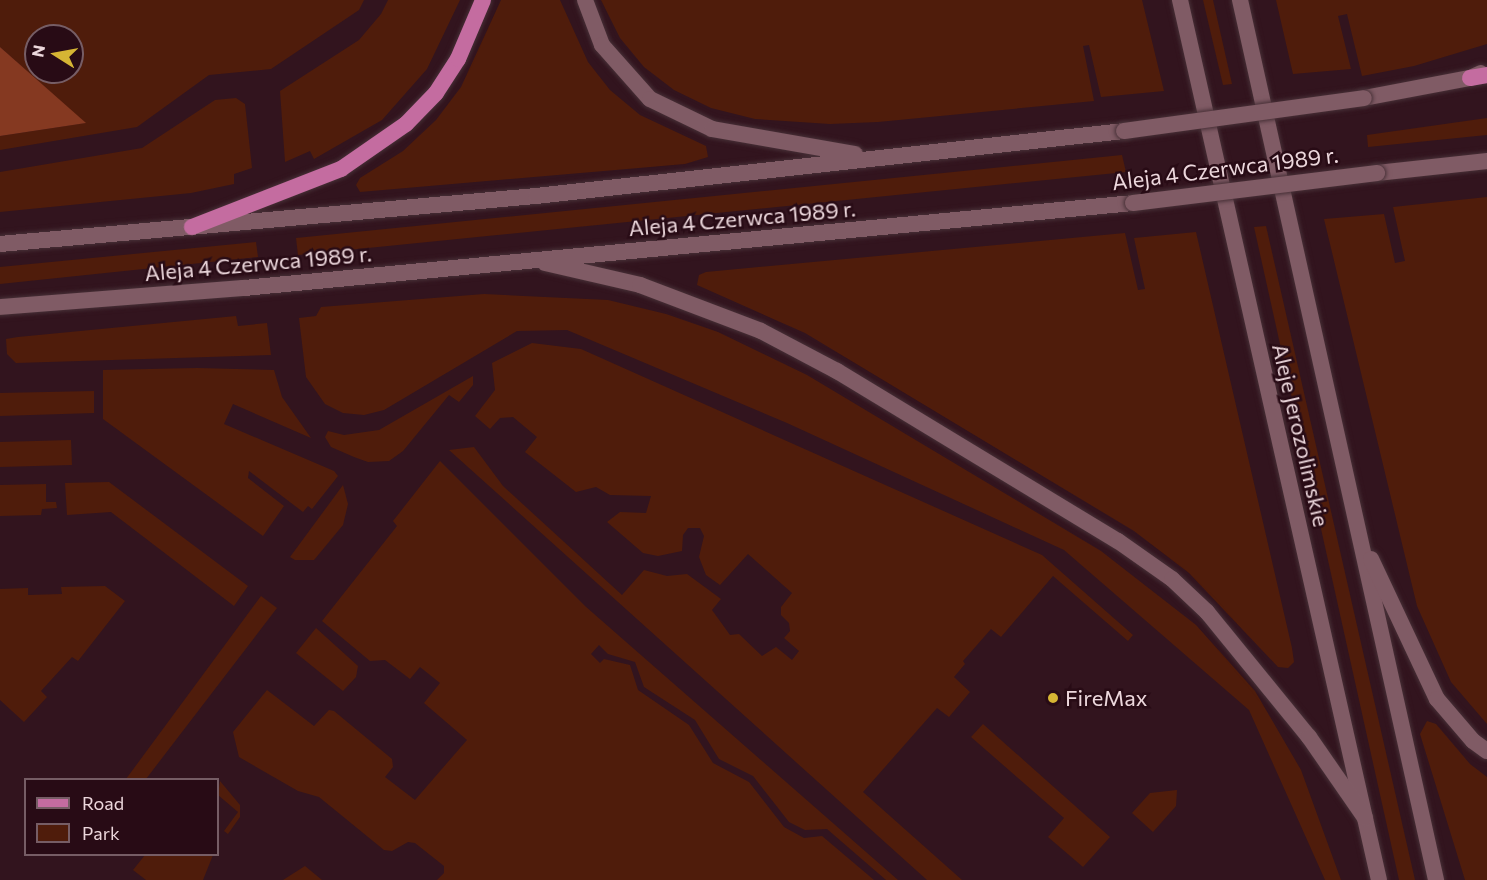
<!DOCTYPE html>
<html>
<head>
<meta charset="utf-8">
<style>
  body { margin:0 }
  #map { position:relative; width:1487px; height:880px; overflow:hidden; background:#32141e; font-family:Commissioner,sans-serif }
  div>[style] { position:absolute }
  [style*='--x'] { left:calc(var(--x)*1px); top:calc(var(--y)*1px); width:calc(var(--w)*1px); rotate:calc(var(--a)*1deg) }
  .green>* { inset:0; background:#4f1c0b }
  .forest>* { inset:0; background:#853921 }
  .roads { filter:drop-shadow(0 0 2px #473037) drop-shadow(0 0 2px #473037) }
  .secondary>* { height:16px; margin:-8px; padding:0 8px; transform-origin:8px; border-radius:8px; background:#805b65 }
  .primary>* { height:16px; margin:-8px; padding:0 8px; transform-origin:8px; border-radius:8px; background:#c46ca0 }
  .bridges { filter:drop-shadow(0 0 2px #473037) drop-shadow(0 0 2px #473037) }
  .secondary-bridge>* { height:16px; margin:-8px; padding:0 8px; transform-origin:8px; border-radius:8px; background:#805b65 }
  .dots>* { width:16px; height:16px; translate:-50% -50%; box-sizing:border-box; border:3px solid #280b15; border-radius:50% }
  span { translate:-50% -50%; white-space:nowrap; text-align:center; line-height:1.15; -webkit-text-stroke:5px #280b15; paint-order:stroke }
  .street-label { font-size:22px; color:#ecd7dc }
  .poi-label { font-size:22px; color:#ecd7dc }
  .left { translate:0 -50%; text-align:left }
  .legend { position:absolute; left:24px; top:778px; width:195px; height:78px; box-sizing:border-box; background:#280b15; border:2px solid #765d65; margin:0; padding:8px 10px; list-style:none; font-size:18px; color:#ecd7dc }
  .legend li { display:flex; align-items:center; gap:12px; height:30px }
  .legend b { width:30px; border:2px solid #765d65 }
  .north { position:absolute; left:24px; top:24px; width:60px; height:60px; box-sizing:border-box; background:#280b15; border:2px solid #765d65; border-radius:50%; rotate:281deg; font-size:16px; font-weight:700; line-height:24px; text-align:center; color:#ecd7dc }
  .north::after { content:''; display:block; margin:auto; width:21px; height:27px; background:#d6b534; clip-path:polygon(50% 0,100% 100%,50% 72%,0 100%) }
</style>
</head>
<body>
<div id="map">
  <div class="green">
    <div style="clip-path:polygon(evenodd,0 0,364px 0,359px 10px,271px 69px,209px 75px,137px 127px,0 150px,0 136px,85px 123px,0 47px,0 0,36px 36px,72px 36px,72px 72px,36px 72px,36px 36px)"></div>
    <div style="clip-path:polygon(388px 0,460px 0,427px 69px,382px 120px,314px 159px,310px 151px,285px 162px,280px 91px,359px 40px,381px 14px)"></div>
    <div style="clip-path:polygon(501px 0,560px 0,588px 62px,610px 90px,640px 115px,706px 146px,708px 157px,685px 164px,360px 192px,356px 185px,360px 178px,403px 151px,436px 120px,461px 87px)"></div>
    <div style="clip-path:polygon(601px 0,1142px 0,1164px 91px,1101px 97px,1089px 45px,1083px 46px,1094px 101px,878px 122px,830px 124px,755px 119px,711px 108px,674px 90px,644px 67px,620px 38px)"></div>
    <div style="clip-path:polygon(1203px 0,1213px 0,1232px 84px,1223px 85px)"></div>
    <div style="clip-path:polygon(1276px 0,1487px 0,1487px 44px,1414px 66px,1362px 76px,1347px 14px,1338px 16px,1351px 69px,1293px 74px)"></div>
    <div style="clip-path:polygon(236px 98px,245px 104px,252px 168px,234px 174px,234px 184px,191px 193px,0 212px,0 172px,142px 148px,215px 100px)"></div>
    <div style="clip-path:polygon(1487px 118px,1487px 135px,1368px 147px,1367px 135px)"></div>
    <div style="clip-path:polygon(1122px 155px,1126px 172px,298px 255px,296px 238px)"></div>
    <div style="clip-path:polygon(1487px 197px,1487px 724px,1451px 682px,1417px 606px,1324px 219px,1384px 214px,1395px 263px,1405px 261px,1393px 207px)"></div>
    <div style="clip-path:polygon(1266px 226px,1415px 880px,1399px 880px,1254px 227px)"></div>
    <div style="clip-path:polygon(1196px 232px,1292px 648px,1294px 662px,1288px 668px,1278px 667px,1189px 573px,1134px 531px,805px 333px,697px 285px,699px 275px,706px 272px,1125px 233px,1138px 290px,1145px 289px,1134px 238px)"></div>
    <div style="clip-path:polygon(256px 242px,258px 257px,0 284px,0 267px)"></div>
    <div style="clip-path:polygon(484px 294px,608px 300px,666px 314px,718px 332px,807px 375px,1101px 551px,1196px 625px,1255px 691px,1301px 770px,1341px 880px,1325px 880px,1249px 710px,1064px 550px,787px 423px,567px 330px,517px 331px,384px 410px,364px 415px,343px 413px,325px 404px,306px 377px,299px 318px,316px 316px,321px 307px)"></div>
    <div style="clip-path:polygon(236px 316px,238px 326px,267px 323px,271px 355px,16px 363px,7px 354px,6px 339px,18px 337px)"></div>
    <div style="clip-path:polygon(532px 343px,581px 349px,1042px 555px,1133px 635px,1128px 641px,1053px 576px,1001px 637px,991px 629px,963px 661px,965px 664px,954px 677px,970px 692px,949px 717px,937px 708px,863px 792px,962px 880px,927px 880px,449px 450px,474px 447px,503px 486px,622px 595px,644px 570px,667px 576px,687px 574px,721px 599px,712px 610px,730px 635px,739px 634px,762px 656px,776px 647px,792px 660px,799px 651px,784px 638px,790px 631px,789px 623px,781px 615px,781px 607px,792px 593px,748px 554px,720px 585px,706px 575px,699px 557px,704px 536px,700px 528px,688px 528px,683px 535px,682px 551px,658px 556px,643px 553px,607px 522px,620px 512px,646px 513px,651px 496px,610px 495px,596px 487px,576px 492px,525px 452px,537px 437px,513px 417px,500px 418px,490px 429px,475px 416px,495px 390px,492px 363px)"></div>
    <div style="clip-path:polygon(197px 368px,274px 370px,282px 397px,311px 438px,233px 404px,224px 424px,334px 471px,338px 476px,312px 509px,308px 506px,303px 512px,249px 471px,248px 478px,284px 506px,263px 536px,103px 419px,103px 370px)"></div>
    <div style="clip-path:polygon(473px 376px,473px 385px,459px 402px,449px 395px,403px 451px,389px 461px,368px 462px,354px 457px,331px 447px,325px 437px,328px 431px,344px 435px,379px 430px)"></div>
    <div style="clip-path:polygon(94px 391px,94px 413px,0 416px,0 393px)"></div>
    <div style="clip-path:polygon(71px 440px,72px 465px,0 467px,0 442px)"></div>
    <div style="clip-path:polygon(440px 461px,585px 606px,898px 880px,886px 880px,827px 829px,805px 830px,789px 822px,753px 776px,719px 759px,695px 720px,644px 687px,635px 662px,608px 654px,599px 645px,591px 654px,600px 663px,604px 659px,630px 665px,638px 690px,689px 725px,713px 763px,749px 782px,784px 827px,804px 838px,822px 836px,874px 880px,437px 880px,444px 873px,444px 866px,415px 843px,408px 842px,392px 851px,384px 850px,319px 797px,298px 791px,239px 757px,233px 732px,267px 690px,314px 726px,329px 710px,334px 711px,392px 759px,393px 767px,385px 777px,415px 800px,467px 740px,424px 703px,440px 683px,420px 667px,410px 679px,385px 660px,370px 661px,322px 621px,397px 526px,393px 521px)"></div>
    <div style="clip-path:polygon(109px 482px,248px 586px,234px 606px,111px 512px,67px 515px,65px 483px)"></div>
    <div style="clip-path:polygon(46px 484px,46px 502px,56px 502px,57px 508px,42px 509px,41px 515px,0 516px,0 485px)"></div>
    <div style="clip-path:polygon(343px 485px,348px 504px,343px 525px,314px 560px,295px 560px,290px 557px)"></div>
    <div style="clip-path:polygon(105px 586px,125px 601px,78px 661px,72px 657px,41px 691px,47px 697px,24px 722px,0 700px,0 589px,28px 588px,28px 595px,62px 594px,61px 587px)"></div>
    <div style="clip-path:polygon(261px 596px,277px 608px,146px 779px,126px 779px)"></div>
    <div style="clip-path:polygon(316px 628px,358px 666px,356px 677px,343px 691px,296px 653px)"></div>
    <div style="clip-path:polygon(1427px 721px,1436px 724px,1470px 764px,1487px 777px,1487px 880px,1465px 880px,1420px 734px)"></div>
    <div style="clip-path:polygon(983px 724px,1110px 837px,1083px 867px,1048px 837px,1064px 818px,971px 737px)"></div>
    <div style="clip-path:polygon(220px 781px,240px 805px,240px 817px,228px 834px,224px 831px,238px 812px,218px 795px)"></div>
    <div style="clip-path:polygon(1177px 790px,1176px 806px,1153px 832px,1132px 813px,1150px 793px)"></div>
    <div style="clip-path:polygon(145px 855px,213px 855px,203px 880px,146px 880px,133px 870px)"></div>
    <div style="clip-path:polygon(305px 866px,322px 880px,283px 880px)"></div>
  </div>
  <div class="forest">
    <div style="clip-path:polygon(0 47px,86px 123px,0 136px)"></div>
  </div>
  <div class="roads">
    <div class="secondary">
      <div style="--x:585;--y:0;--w:48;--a:69.3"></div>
      <div style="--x:602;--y:45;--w:72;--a:48.4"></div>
      <div style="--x:650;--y:99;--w:69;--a:25.8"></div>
      <div style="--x:712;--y:129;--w:145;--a:9.9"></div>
      <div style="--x:1180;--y:0;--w:902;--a:77.26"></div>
      <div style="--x:1240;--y:0;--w:902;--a:77.44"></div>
      <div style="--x:1364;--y:98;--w:108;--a:-10.7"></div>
      <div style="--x:1470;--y:78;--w:12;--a:-24"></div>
      <div style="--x:1377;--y:173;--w:111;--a:-6.2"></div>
      <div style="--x:0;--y:244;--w:538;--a:-5.12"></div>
      <div style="--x:536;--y:196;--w:592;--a:-6.31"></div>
      <div style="--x:545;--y:263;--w:98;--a:13"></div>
      <div style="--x:640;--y:285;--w:129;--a:20.8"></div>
      <div style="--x:761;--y:331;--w:86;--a:27.8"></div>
      <div style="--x:837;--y:371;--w:328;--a:31.2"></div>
      <div style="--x:1118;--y:541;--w:66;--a:35.1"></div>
      <div style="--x:1172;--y:579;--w:48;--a:43.3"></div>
      <div style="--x:1207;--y:612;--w:161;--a:50.8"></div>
      <div style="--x:1309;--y:737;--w:98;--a:55.3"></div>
      <div style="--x:0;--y:307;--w:245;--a:-4.5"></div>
      <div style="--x:244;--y:288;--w:893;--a:-5.46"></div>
      <div style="--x:1371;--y:559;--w:155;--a:64.8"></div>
      <div style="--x:1437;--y:699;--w:55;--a:49.4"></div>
      <div style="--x:1473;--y:741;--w:17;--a:36"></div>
    </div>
    <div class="primary">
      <div style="--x:1470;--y:78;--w:17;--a:-10"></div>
      <div style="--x:192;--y:227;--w:160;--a:-21.3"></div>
      <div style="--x:341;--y:169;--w:79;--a:-34.7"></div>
      <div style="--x:406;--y:124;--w:43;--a:-45.9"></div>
      <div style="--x:436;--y:93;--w:40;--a:-57.1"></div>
      <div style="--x:458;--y:59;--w:64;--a:-67"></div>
    </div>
  </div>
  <div class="bridges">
    <div class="secondary-bridge">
      <div style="--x:1124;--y:131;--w:242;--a:-7.8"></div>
      <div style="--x:1133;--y:203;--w:246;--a:-7"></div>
    </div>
  </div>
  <div class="dots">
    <div style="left:1053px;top:698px;background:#d6b534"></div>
  </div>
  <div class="street-label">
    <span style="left:1225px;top:168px;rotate:-7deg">Aleja 4 Czerwca 1989 r.</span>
    <span style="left:742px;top:218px;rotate:-5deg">Aleja 4 Czerwca 1989 r.</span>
    <span style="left:258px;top:263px;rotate:-5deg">Aleja 4 Czerwca 1989 r.</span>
    <span style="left:1301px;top:435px;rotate:77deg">Aleje Jerozolimskie</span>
  </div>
  <div class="poi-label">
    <span class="left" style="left:1065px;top:698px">FireMax</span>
  </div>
  <ul class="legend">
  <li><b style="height:8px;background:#c46ca0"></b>Road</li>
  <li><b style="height:16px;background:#4f1c0b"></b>Park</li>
  </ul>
  <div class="north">N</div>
</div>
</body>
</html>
